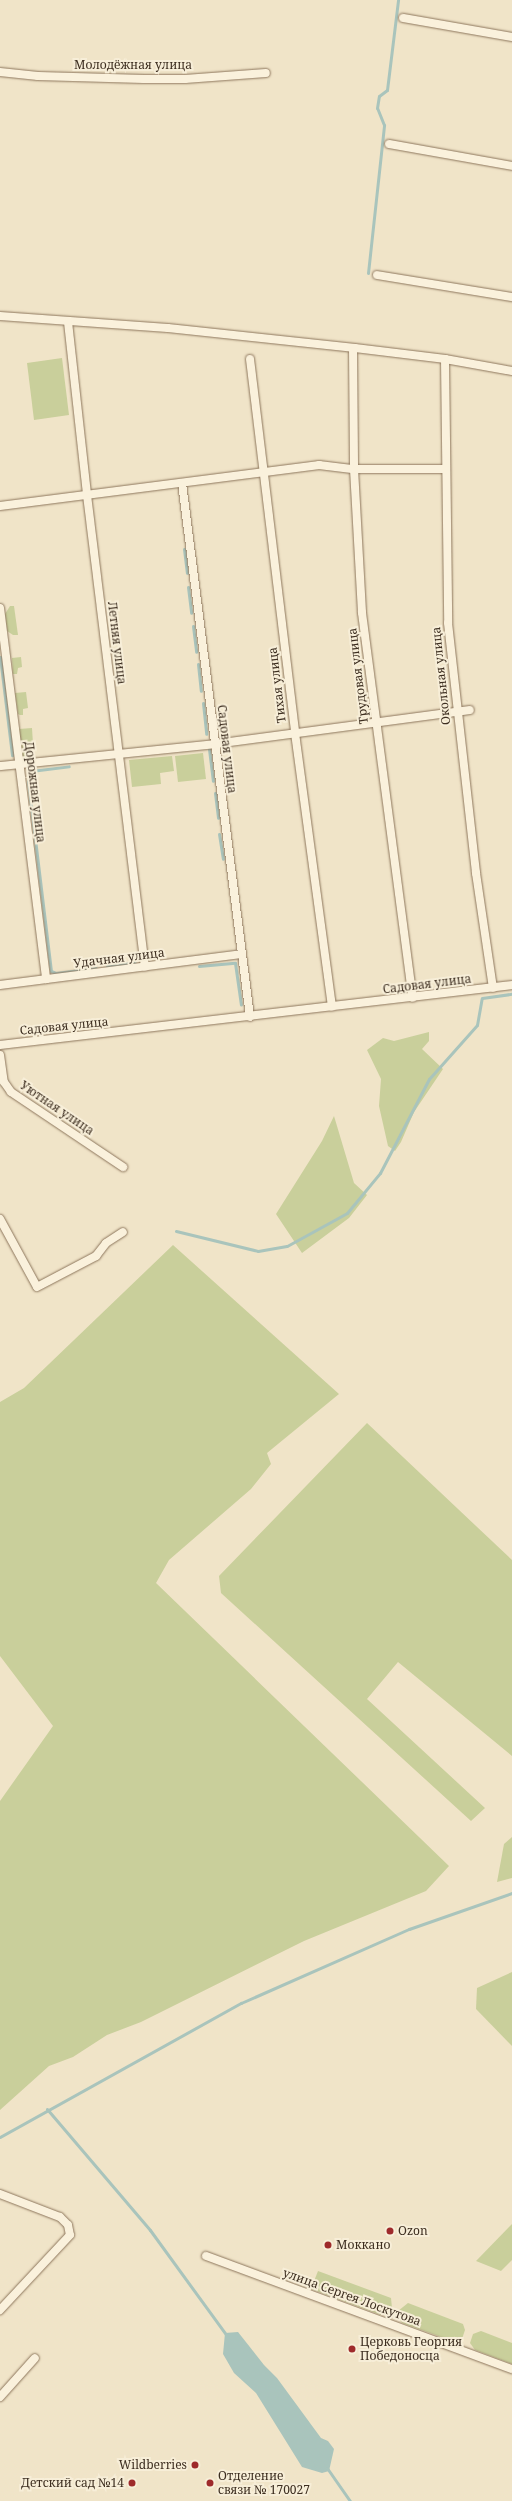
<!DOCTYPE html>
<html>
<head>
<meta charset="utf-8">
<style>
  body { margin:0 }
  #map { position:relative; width:512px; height:2501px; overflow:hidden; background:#f0e4c8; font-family:"Noto Serif",serif }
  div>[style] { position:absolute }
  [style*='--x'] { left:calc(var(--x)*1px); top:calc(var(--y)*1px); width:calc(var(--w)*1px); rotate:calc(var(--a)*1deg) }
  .green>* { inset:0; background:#c9cf9b }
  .water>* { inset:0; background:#a9c4bc }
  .stream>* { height:3px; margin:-1.5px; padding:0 1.5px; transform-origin:1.5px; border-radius:1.5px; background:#a9c4bc }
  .roads { filter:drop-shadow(0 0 1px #8d765c) drop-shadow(0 0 1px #8d765c) }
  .minor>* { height:8px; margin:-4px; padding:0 4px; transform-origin:4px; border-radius:4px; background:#faf1dc }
  .dots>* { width:11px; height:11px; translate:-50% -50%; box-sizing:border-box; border:2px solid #f7eed8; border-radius:50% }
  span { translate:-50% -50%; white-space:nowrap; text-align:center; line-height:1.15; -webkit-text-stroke:4px #f7eed8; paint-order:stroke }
  .street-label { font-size:12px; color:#3d2e20 }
  .poi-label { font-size:12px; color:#3d2e20 }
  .left { translate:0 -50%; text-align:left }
  .right { translate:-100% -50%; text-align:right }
</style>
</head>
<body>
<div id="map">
  <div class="green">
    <div style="clip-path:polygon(62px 358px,69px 415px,34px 420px,27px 363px)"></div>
    <div style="clip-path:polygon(10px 606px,14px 606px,18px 635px,13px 635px,7px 631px,5px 614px)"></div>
    <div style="clip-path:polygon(21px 657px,22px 667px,18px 668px,17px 674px,13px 674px,12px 658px)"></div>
    <div style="clip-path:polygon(26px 692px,28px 708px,23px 709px,23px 715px,20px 715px,18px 714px,15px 693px)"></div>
    <div style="clip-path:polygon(32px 728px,33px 744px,28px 745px,30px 760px,24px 760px,22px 756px,19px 729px)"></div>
    <div style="clip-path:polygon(203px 753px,206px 779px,178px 782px,175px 756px)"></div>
    <div style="clip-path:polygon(172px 756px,174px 771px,160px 773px,161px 784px,132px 787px,129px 760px)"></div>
    <div style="clip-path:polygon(429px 1032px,429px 1041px,422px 1049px,443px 1069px,414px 1112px,401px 1142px,395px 1151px,388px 1146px,379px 1106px,381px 1079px,367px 1050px,383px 1038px,394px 1041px)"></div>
    <div style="clip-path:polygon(334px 1116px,354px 1183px,367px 1195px,349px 1218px,302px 1253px,276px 1214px,322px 1141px)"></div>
    <div style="clip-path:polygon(173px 1245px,339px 1394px,267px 1453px,271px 1464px,251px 1489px,169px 1560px,156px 1583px,449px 1866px,426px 1891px,304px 1941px,141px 2022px,107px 2035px,73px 2057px,49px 2066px,0 2110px,0 1801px,53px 1726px,0 1656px,0 1402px,24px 1388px)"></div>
    <div style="clip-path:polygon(367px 1423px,512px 1560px,512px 1756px,398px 1662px,367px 1699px,485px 1808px,471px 1821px,221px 1593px,219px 1576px)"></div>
    <div style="clip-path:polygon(512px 1837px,512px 1878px,497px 1882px,504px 1844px)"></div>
    <div style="clip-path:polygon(512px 1972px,512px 2046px,476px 2009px,477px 1988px)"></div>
    <div style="clip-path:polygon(512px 2224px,512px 2260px,501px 2271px,476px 2261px)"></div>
    <div style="clip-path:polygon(318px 2271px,391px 2298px,392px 2308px,388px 2314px,381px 2315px,311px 2289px)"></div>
    <div style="clip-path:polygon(408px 2303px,463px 2324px,465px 2330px,462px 2339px,455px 2342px,402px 2323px,397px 2316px,398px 2311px)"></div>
    <div style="clip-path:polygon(481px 2331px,512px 2343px,512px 2364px,475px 2350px,470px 2343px,473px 2334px)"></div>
  </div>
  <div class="water">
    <div style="clip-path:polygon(238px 2332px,264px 2365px,277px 2378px,321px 2438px,328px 2441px,334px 2449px,329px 2471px,322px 2473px,302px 2467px,256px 2393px,234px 2373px,223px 2354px,225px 2333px)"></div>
  </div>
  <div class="stream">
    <div style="--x:368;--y:273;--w:149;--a:-83.8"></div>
    <div style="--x:384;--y:125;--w:18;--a:-112"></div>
    <div style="--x:377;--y:108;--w:12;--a:-81"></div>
    <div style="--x:379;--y:96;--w:10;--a:-37"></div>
    <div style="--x:387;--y:90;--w:91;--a:-83"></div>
    <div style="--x:184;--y:549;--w:24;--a:83"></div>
    <div style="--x:188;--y:587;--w:26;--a:83"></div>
    <div style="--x:193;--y:626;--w:26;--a:83"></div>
    <div style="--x:0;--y:657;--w:99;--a:83"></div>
    <div style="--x:198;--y:664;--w:27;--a:84"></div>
    <div style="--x:203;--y:703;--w:31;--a:84"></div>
    <div style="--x:209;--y:749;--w:32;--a:83"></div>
    <div style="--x:31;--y:771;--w:38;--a:-7"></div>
    <div style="--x:28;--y:781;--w:191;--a:83.1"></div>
    <div style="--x:51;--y:971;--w:5;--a:22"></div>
    <div style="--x:56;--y:973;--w:40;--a:-7.1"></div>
    <div style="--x:215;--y:793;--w:25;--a:83"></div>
    <div style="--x:219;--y:834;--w:25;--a:81"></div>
    <div style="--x:107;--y:966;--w:28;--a:-8"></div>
    <div style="--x:199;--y:966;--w:36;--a:-5"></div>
    <div style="--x:235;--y:963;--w:42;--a:81.9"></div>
    <div style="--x:176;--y:1231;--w:84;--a:13.7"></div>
    <div style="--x:258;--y:1251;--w:29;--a:-10"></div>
    <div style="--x:287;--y:1246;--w:68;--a:-28.8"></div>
    <div style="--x:347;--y:1213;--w:52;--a:-50.5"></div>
    <div style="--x:380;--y:1173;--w:106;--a:-62.5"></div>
    <div style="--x:429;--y:1079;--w:72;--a:-48.4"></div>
    <div style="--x:477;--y:1025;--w:27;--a:-80"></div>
    <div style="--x:482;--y:998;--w:30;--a:-8"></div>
    <div style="--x:47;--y:2109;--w:159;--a:49.6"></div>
    <div style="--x:150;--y:2230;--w:131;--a:54"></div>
    <div style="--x:0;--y:2137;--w:276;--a:-29.1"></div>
    <div style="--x:241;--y:2003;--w:184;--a:-23.8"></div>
    <div style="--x:409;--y:1929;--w:109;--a:-19.3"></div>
    <div style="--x:327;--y:2468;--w:40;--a:55.1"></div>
  </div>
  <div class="roads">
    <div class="minor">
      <div style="--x:403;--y:18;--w:111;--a:9.9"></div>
      <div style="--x:0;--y:72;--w:38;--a:6"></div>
      <div style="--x:38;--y:76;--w:106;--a:1.6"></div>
      <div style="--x:144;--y:79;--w:41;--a:0"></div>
      <div style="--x:185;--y:79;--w:81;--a:-4.2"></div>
      <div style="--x:389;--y:144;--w:125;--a:10.1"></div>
      <div style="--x:377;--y:275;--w:137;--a:9.3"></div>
      <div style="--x:0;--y:316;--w:168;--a:4.1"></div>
      <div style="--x:168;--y:328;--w:188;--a:6.1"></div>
      <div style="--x:355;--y:348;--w:91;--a:7"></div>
      <div style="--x:445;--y:359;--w:68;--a:10.2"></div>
      <div style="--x:68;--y:322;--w:174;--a:83.7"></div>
      <div style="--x:87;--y:495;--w:475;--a:83"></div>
      <div style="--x:353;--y:348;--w:121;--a:89.5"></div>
      <div style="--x:354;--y:469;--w:144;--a:86.8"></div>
      <div style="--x:362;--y:613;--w:388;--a:82.5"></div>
      <div style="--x:250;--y:359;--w:377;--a:83.1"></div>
      <div style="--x:295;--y:733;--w:276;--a:82.3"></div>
      <div style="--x:445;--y:359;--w:264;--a:89.3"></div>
      <div style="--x:448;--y:623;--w:252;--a:83.6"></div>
      <div style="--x:476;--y:873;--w:116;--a:81.6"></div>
      <div style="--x:182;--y:483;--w:538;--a:82.74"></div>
      <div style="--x:0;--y:506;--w:322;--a:-7.3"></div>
      <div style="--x:319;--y:465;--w:35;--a:7"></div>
      <div style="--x:354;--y:469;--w:92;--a:0"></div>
      <div style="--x:0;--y:608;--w:374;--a:82.9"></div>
      <div style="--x:0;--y:766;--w:216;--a:-5.8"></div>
      <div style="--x:215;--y:744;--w:257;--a:-7.6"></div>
      <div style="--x:0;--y:985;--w:243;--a:-7.3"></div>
      <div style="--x:0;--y:1045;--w:516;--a:-6.68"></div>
      <div style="--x:0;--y:1055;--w:27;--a:82"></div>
      <div style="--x:4;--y:1082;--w:12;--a:55"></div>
      <div style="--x:11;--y:1092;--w:135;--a:33.8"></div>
      <div style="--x:0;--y:1219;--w:77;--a:61.4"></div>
      <div style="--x:37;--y:1287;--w:67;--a:-27.7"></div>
      <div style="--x:96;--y:1256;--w:16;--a:-52"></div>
      <div style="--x:106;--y:1243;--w:20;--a:-33"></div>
      <div style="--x:0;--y:2194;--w:64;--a:21"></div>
      <div style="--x:60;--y:2217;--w:11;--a:45"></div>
      <div style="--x:68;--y:2225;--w:10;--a:79"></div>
      <div style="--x:70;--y:2235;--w:103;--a:133"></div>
      <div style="--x:206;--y:2256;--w:326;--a:20.3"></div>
      <div style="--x:0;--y:2397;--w:52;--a:-48.1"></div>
    </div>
  </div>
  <div class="dots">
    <div style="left:390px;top:2231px;background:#9e2a2b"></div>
    <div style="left:328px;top:2245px;background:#9e2a2b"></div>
    <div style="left:352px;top:2349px;background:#9e2a2b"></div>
    <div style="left:195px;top:2465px;background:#9e2a2b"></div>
    <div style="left:132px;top:2483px;background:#9e2a2b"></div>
    <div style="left:210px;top:2483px;background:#9e2a2b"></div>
  </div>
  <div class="street-label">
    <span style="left:133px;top:65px">Молодёжная улица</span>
    <span style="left:117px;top:643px;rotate:83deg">Летняя улица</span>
    <span style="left:358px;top:676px;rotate:-97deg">Трудовая улица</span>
    <span style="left:441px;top:676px;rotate:-96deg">Окольная улица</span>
    <span style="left:277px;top:685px;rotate:-97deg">Тихая улица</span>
    <span style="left:227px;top:749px;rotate:83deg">Садовая улица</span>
    <span style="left:35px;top:792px;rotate:83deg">Дорожная улица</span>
    <span style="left:119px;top:958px;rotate:-7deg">Удачная улица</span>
    <span style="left:427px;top:984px;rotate:-7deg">Садовая улица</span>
    <span style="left:64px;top:1026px;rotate:-6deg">Садовая улица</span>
    <span style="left:57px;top:1108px;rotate:34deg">Уютная улица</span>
    <span style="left:352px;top:2297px;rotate:20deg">улица Сергея Лоскутова</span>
  </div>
  <div class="poi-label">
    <span class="left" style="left:398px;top:2231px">Ozon</span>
    <span class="left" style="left:336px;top:2245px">Моккано</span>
    <span class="left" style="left:360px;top:2349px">Церковь Георгия<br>Победоносца</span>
    <span class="right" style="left:187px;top:2465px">Wildberries</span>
    <span class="left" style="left:218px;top:2483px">Отделение<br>связи № 170027</span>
    <span class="right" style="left:124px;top:2483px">Детский сад №14</span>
  </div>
</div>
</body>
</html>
